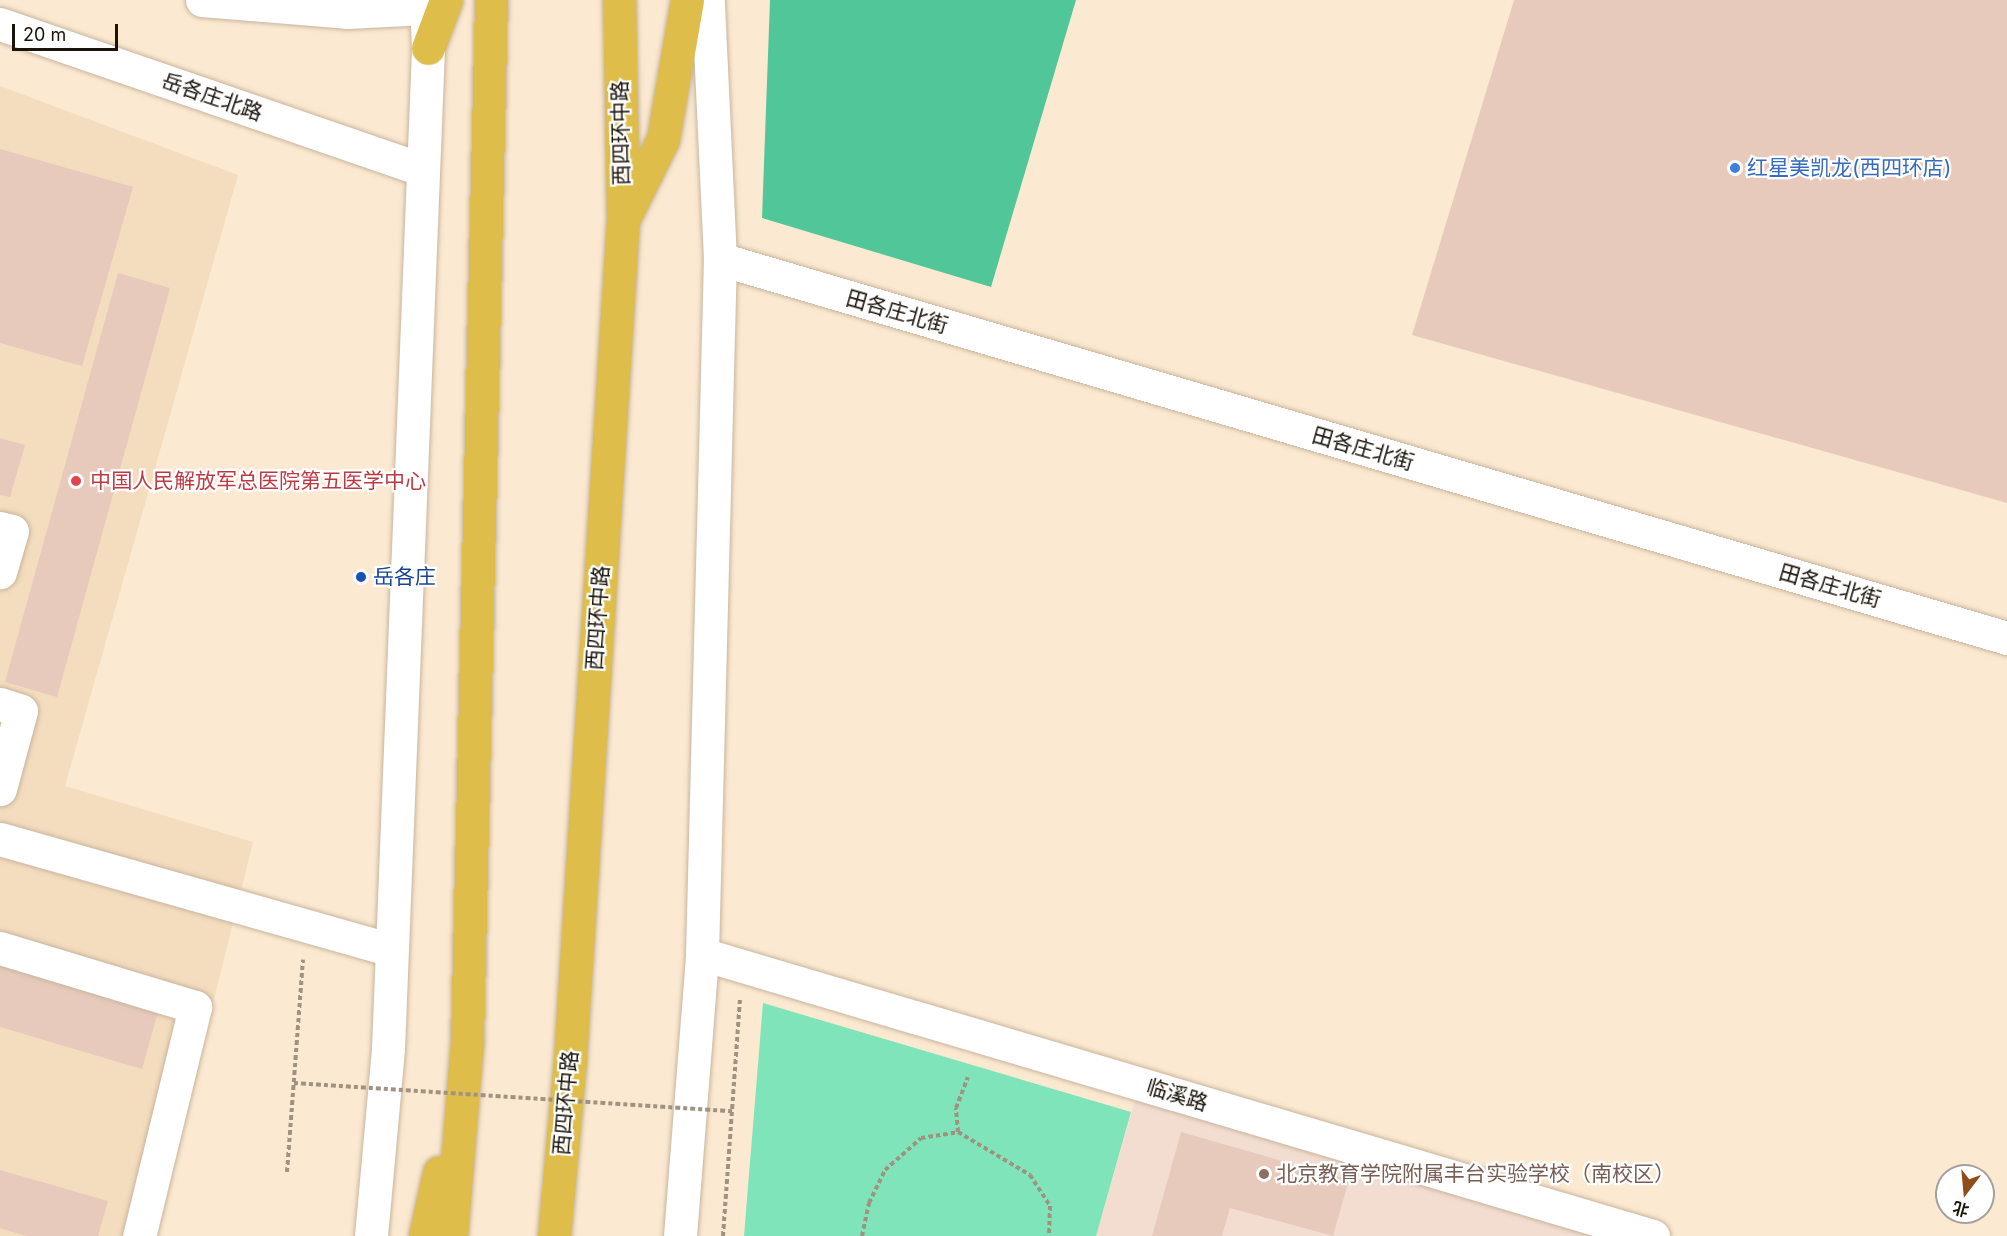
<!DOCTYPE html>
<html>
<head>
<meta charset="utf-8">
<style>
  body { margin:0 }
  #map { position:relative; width:2007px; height:1236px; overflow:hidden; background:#fce9d1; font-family:Inter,"Noto Sans SC",sans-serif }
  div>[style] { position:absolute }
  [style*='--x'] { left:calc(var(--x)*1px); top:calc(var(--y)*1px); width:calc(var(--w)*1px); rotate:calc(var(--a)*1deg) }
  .built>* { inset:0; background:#f4dcbe }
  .education>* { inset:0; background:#f3ddd1 }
  .green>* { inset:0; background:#7fe4b9 }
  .forest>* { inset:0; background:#50c699 }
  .building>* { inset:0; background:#e7cabc }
  .path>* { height:4px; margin-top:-2px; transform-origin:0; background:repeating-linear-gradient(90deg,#a09281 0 4.5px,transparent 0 7.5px) }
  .roads { filter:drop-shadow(0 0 2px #c7b59e) drop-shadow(0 0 2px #c7b59e) }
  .minor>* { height:33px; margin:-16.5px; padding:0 16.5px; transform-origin:16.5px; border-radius:16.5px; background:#fff }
  .highway>* { height:33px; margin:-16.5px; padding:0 16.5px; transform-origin:16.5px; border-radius:16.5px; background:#debd4a }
  .path-bridge>* { height:4px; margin-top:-2px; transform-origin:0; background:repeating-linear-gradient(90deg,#a09281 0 4.5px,transparent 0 7.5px) }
  .dots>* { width:16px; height:16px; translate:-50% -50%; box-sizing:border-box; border:3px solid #fff; border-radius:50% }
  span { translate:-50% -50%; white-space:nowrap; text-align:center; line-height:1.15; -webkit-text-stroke:4.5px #fff; paint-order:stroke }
  .street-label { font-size:21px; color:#1a140b }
  .shop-label { font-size:21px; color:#366cbe }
  .left { translate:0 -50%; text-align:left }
  .health-label { font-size:21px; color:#be3a42 }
  .transit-label { font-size:21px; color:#164399 }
  .education-label { font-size:21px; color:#785e54 }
  .north { position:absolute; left:1935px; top:1164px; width:60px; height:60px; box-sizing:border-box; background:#fff; border:2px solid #a3a19d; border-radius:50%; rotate:196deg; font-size:16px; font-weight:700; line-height:24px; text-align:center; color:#1a140b }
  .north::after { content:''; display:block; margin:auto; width:21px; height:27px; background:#8f4d1a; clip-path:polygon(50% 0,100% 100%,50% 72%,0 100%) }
  .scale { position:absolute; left:12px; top:24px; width:106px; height:27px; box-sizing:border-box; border:3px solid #1a140b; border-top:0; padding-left:8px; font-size:18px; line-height:21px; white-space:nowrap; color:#1a140b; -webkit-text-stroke:4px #fff; paint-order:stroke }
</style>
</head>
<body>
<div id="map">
  <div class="built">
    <div style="clip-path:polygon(0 86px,238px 175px,65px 786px,253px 842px,155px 1236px,0 1236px)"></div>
  </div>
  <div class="education">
    <div style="clip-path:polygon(1139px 1087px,1610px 1236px,1096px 1236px)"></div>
  </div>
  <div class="green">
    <div style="clip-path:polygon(763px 1003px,1131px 1112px,1096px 1236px,744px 1236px)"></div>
  </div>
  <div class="forest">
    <div style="clip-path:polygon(770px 0,1076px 0,991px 287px,762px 218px)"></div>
  </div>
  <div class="building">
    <div style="clip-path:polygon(1514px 0,2007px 0,2007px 503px,1412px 335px)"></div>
    <div style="clip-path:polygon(0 149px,133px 187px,82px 366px,0 343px)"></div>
    <div style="clip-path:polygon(118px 273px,170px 288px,57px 697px,5px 682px)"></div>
    <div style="clip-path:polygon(0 438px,25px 445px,10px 497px,0 495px)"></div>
    <div style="clip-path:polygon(0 959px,160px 1005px,142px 1069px,0 1027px)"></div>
    <div style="clip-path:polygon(1181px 1132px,1349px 1180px,1333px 1236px,1230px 1208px,1222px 1236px,1152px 1236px)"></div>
    <div style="clip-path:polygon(0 1170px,108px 1201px,98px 1236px,26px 1236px,0 1228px)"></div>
  </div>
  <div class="path">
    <div style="--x:958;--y:1132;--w:24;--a:-95"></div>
    <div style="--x:956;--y:1108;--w:33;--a:-69"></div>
    <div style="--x:287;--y:1172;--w:213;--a:-85.7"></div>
    <div style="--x:723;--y:1236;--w:237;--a:-85.9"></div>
    <div style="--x:862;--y:1236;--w:34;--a:-78"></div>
    <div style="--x:869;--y:1203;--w:37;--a:-64"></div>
    <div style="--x:885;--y:1170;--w:48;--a:-41.6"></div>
    <div style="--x:921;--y:1138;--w:37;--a:-9"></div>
    <div style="--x:958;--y:1132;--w:84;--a:30.8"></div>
    <div style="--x:1030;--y:1175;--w:37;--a:57"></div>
    <div style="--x:1050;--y:1206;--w:30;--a:92"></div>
  </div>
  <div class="roads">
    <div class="minor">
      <div style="--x:202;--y:0;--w:145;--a:4.7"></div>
      <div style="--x:347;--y:12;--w:79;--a:-2.9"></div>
      <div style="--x:0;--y:24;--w:447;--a:19"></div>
      <div style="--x:720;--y:259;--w:1342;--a:16.41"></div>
      <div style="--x:0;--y:528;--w:12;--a:14"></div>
      <div style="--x:12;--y:531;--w:43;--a:106.3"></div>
      <div style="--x:0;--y:704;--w:22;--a:18"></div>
      <div style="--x:21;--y:711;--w:81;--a:105.1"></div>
      <div style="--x:0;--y:839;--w:405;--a:15.8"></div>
      <div style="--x:0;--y:948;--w:204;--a:16.8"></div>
      <div style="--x:195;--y:1007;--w:236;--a:103.7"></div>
      <div style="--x:702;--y:954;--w:992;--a:16.52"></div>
      <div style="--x:371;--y:1236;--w:188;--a:-84.8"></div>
      <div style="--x:388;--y:1049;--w:1002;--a:-87.71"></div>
      <div style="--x:428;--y:48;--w:48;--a:-92.4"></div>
      <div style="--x:680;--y:1236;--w:283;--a:-85.5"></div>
      <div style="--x:702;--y:954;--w:695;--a:-88.52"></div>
      <div style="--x:720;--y:259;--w:259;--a:-92.7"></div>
    </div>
    <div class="highway">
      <div style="--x:428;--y:48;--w:51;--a:-69.4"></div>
      <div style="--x:625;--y:216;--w:86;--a:-63.7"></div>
      <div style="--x:663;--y:139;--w:141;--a:-80.2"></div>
      <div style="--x:425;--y:1236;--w:65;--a:-77.5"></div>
      <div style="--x:451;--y:1236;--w:195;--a:-85.3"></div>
      <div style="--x:467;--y:1042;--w:1042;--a:-88.68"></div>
      <div style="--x:554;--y:1236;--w:178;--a:-84.8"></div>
      <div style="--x:570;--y:1059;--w:841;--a:-86.39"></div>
      <div style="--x:623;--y:220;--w:220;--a:-91"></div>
    </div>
  </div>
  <div class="path-bridge">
    <div style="--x:294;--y:1083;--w:439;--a:3.7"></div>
  </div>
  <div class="dots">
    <div style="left:1735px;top:168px;background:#3f7fe0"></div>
    <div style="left:76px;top:481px;background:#e0444e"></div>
    <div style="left:361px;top:577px;background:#1a4fb4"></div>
    <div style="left:1264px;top:1174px;background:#8d6e63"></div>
  </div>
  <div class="street-label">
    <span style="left:212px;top:97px;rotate:19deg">岳各庄北路</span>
    <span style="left:621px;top:133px;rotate:-91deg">西四环中路</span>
    <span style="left:897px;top:312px;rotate:16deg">田各庄北街</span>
    <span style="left:1363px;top:449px;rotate:16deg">田各庄北街</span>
    <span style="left:1830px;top:586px;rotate:16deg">田各庄北街</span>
    <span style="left:598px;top:618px;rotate:-86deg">西四环中路</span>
    <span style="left:1177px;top:1095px;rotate:17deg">临溪路</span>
    <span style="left:566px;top:1103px;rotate:-85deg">西四环中路</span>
  </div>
  <div class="shop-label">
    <span class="left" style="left:1747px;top:168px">红星美凯龙(西四环店)</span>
  </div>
  <div class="health-label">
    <span class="left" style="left:90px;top:481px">中国人民解放军总医院第五医学中心</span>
  </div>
  <div class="transit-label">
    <span class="left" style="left:373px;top:577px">岳各庄</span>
  </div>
  <div class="education-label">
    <span class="left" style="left:1276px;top:1174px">北京教育学院附属丰台实验学校（南校区）</span>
  </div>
  <div class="north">北</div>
  <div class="scale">20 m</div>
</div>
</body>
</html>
